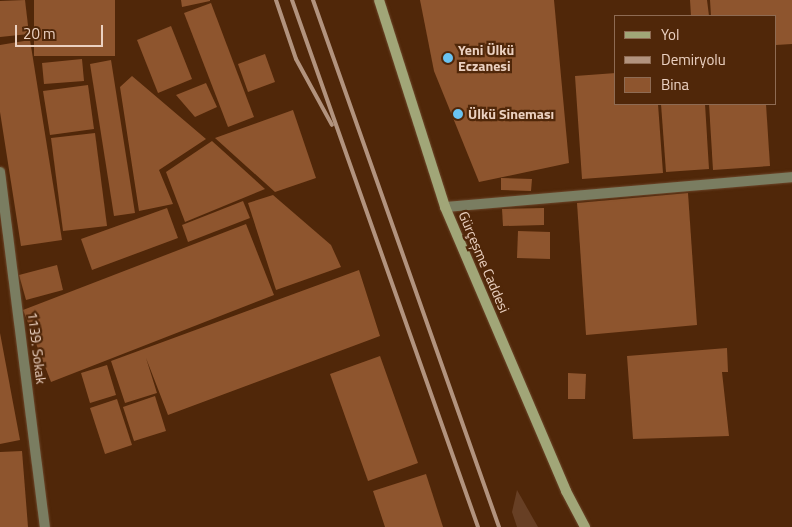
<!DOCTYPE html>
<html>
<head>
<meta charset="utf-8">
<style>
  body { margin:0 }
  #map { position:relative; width:792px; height:527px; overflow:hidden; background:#502709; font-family:"Titillium Web",sans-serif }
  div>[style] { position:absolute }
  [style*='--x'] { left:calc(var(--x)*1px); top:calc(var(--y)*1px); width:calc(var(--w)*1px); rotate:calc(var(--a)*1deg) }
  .green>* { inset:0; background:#673f24 }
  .building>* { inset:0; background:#8e552e }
  .roads { filter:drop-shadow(0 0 1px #6c462a) drop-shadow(0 0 1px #6c462a) }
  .street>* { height:10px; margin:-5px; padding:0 5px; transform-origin:5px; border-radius:5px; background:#7a7d61 }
  .secondary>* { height:10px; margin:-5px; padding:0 5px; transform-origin:5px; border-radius:5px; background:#a1a678 }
  .rail>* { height:4px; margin:-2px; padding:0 2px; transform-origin:2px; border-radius:2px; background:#b2937e }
  .dots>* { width:14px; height:14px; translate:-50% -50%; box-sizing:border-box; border:2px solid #502709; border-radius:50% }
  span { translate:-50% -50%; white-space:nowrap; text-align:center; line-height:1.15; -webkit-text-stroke:4.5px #502709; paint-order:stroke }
  .poi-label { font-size:14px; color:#ebd1c1; font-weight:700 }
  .left { translate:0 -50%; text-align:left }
  .street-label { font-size:14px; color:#ebd1c1 }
  .legend { position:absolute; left:614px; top:15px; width:162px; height:90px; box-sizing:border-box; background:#502709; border:1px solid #8e6b53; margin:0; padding:6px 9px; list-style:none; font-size:15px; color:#ebd1c1 }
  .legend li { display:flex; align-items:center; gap:10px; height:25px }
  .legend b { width:25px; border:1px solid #8e6b53 }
  .scale { position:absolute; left:15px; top:25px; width:88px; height:22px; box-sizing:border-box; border:2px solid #ebd1c1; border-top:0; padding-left:6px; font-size:15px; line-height:18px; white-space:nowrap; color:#ebd1c1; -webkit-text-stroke:4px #502709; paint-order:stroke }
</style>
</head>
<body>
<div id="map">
  <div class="green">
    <div style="clip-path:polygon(517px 490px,538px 527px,517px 527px,512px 512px)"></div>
  </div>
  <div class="building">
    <div style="clip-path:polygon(25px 0,29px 34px,0 37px,0 1px)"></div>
    <div style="clip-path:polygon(34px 0,115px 0,115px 56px,34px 56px)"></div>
    <div style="clip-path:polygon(181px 0,210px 0,210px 1px,182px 7px)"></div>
    <div style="clip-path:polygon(420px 0,554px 0,569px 163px,479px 182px,434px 71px)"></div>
    <div style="clip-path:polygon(690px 0,707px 0,709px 16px,691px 16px)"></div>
    <div style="clip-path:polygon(710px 0,792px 0,792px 44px,776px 45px,776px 16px,711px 16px)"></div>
    <div style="clip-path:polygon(211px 3px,254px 117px,228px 127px,184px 13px)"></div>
    <div style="clip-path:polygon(171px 26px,192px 79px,158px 93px,137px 40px)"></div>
    <div style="clip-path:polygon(30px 40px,62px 240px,21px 246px,0 112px,0 45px)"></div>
    <div style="clip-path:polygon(265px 54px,275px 82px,248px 92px,238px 64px)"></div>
    <div style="clip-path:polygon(82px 59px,84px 81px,44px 84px,42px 63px)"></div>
    <div style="clip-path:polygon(111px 60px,135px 213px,114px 216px,90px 64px)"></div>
    <div style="clip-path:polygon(616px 73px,616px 104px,658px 104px,663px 173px,582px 179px,575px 76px)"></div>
    <div style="clip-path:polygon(132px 76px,206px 139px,159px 170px,173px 204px,139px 211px,120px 87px)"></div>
    <div style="clip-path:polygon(206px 83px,217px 107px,195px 117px,176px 95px)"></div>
    <div style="clip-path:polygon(88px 85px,94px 129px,50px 135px,43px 91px)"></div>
    <div style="clip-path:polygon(661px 104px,705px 104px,709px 169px,666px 172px)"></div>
    <div style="clip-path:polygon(709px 104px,766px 104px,770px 166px,713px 170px)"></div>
    <div style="clip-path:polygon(293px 110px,316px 178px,275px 192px,215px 138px)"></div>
    <div style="clip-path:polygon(95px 133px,107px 226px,63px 231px,51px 138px)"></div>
    <div style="clip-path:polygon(212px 141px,265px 189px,185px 222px,166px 172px)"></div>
    <div style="clip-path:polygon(501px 178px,532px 179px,531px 191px,501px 190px)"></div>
    <div style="clip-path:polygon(688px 193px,697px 325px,586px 335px,577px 203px)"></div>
    <div style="clip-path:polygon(273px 195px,331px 245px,341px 267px,276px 290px,248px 203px)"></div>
    <div style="clip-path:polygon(243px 201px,250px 218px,188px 242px,182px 225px)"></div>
    <div style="clip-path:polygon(167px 208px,178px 238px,92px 270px,81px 239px)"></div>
    <div style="clip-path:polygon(544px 208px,544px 225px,503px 226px,502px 209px)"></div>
    <div style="clip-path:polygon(246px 224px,274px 295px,51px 382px,23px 310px)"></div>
    <div style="clip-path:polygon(518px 231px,550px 232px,550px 259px,517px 258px)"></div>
    <div style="clip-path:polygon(57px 265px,63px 290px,26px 300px,19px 275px)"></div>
    <div style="clip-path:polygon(359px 270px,380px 336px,168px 415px,146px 358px,157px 393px,125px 403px,111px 361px)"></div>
    <div style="clip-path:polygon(0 333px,20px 440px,0 444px)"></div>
    <div style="clip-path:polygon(727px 348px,728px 372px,722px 372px,729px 436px,633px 439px,627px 356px)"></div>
    <div style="clip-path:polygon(380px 356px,418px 463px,368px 481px,330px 374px)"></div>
    <div style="clip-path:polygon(107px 365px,116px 395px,90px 403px,81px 373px)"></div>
    <div style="clip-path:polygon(568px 373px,586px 374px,585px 399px,568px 399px)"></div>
    <div style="clip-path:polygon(155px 396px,166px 431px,134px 441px,123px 407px)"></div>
    <div style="clip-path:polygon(117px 399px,132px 445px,105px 454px,90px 408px)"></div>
    <div style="clip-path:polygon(22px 451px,28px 527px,0 527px,0 452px)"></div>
    <div style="clip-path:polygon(426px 474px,443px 527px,385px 527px,373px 491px)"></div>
  </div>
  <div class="roads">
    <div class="street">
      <div style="--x:0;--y:172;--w:358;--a:82.8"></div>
      <div style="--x:445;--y:207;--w:348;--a:-4.9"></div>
    </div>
    <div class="secondary">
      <div style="--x:379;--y:0;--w:217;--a:72.3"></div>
      <div style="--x:445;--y:207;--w:309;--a:66.9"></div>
      <div style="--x:566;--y:491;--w:41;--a:62.2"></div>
    </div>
  </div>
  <div class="rail">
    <div style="--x:276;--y:0;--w:62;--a:71.3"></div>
    <div style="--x:296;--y:59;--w:75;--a:61.4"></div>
    <div style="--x:292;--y:0;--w:559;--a:70.56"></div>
    <div style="--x:313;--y:0;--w:559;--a:70.56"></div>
  </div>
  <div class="dots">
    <div style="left:448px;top:58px;background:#6ac3f1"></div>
    <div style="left:458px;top:114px;background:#6ac3f1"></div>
  </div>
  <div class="poi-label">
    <span class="left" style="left:458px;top:58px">Yeni Ülkü<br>Eczanesi</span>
    <span class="left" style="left:468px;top:114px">Ülkü Sineması</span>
  </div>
  <div class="street-label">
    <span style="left:484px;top:262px;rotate:67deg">Gürçeşme Caddesi</span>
    <span style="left:37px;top:348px;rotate:83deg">1139. Sokak</span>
  </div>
  <ul class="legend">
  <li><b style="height:6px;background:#a1a678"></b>Yol</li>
  <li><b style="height:6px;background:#b2937e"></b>Demiryolu</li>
  <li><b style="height:14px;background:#8e552e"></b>Bina</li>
  </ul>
  <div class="scale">20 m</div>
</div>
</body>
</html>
